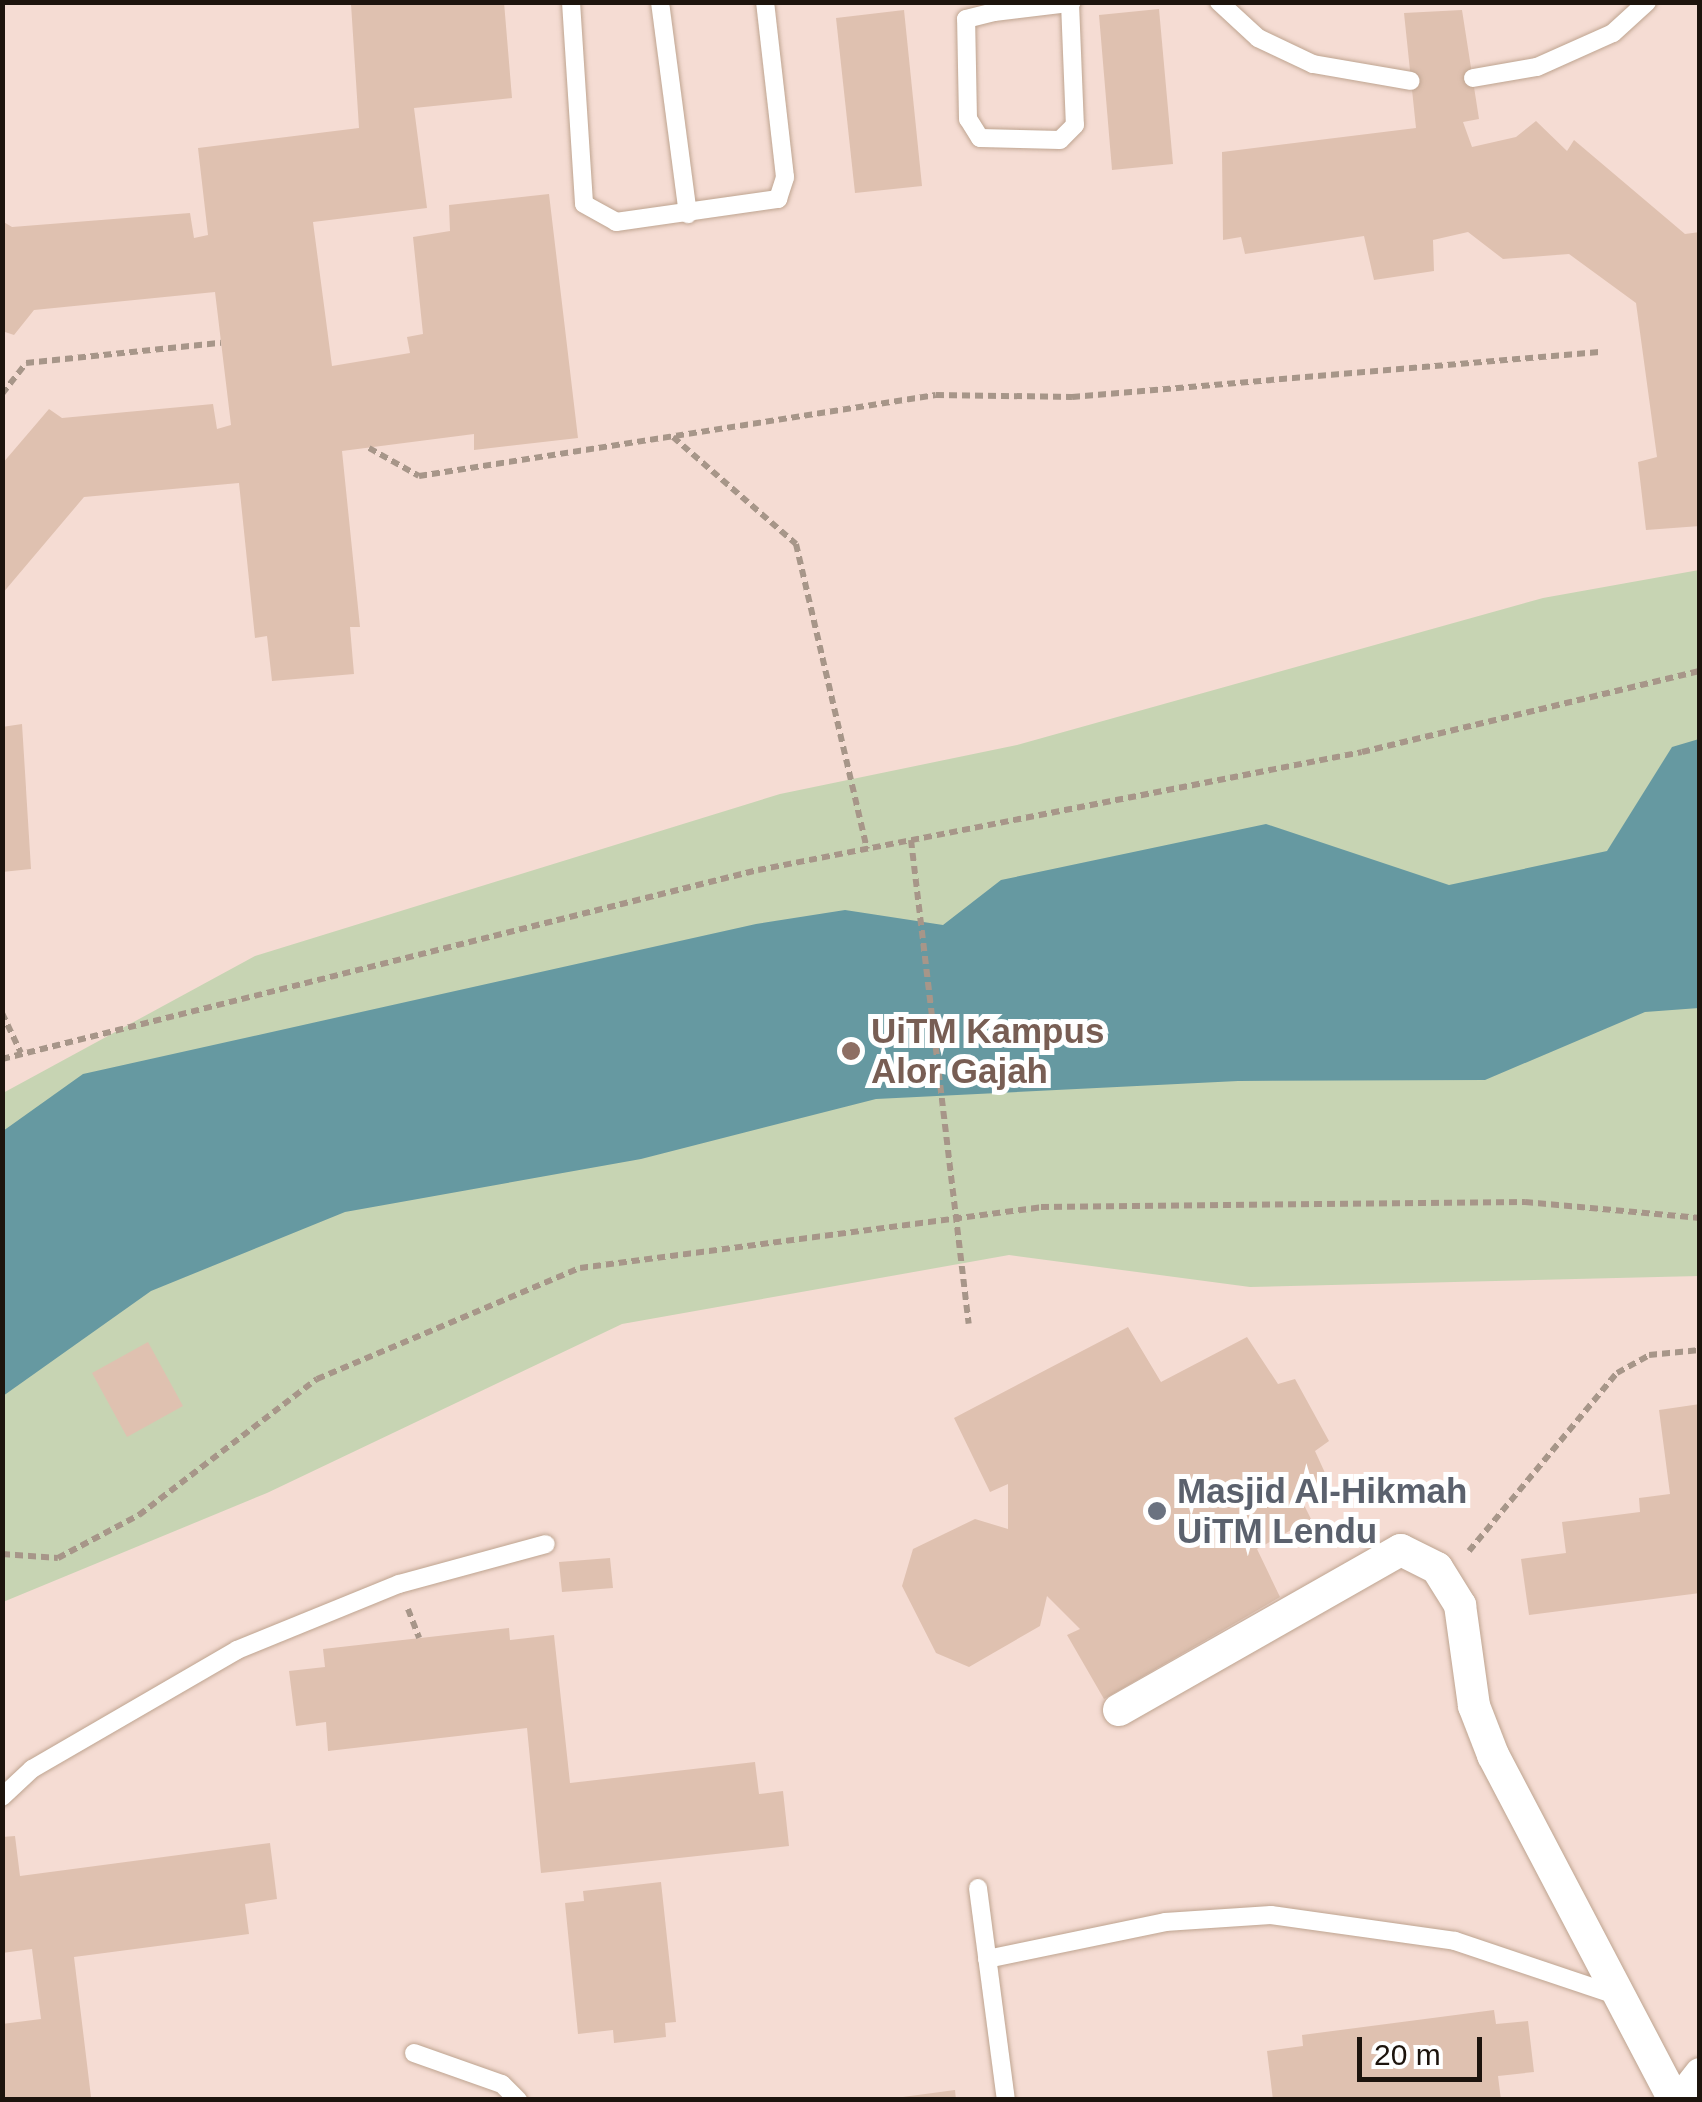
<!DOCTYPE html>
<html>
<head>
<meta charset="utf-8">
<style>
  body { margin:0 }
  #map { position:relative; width:1702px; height:2102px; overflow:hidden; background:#fde7d6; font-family:Helvetica,sans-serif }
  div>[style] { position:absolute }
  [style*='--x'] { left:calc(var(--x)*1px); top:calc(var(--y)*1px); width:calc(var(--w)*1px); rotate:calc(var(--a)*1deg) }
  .education>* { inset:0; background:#f5dcd3 }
  .green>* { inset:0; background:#c7d4b3 }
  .water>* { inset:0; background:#6699a1 }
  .building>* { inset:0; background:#dfc1b0 }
  .path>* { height:6px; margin-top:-3px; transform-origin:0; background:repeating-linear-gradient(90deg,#a79689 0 8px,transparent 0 13px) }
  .roads { filter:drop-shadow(0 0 2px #bea490) drop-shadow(0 0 2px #bea490) }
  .lane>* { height:18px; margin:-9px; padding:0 9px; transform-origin:9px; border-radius:9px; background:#fff }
  .street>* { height:32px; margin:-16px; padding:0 16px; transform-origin:16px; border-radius:16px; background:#fff }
  .dots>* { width:28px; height:28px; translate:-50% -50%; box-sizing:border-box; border:5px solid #fff; border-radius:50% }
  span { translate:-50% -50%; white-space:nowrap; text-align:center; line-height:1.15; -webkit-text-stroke:10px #fff; paint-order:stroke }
  .education-label { font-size:35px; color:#785e54; font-weight:700 }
  .left { translate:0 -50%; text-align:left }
  .worship-label { font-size:35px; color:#5b616d; font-weight:700 }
  .frame { position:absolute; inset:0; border:5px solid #1d140d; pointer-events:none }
  .scale { position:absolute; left:1357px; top:2037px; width:125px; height:45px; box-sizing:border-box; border:5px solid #1d140d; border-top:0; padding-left:12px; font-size:30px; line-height:35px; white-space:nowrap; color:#1d140d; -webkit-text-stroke:8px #fff; paint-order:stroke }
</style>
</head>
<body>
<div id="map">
  <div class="education">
    <div style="clip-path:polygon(3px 3px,1699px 3px,1699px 2099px,3px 2099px)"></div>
  </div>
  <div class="green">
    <div style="clip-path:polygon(1699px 570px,1699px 1276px,1250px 1287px,1009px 1255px,622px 1324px,267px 1493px,3px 1602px,3px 1093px,255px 956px,780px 794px,1017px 745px,1543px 598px)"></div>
  </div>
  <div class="water">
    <div style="clip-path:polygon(1699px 739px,1699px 1008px,1645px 1012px,1485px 1080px,1238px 1081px,876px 1099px,641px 1159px,345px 1212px,151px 1291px,3px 1396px,3px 1131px,83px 1074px,756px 924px,845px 910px,943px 925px,1001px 880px,1266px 824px,1449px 885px,1607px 851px,1672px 747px)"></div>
  </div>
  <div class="building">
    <div style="clip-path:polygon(504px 2px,512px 98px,414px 108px,427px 208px,313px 222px,332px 366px,410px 353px,407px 337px,423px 334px,413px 237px,450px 231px,449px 205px,549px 194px,578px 438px,474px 450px,474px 434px,342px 451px,360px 627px,350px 627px,354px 674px,272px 681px,267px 636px,255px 638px,239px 483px,84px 497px,2px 594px,2px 464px,49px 409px,62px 418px,213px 404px,217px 429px,231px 425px,215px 292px,34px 310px,14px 335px,2px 331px,2px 221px,12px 227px,190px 213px,194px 238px,208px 235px,198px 148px,359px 128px,351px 4px)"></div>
    <div style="clip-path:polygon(1159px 9px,1173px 164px,1112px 170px,1099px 15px)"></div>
    <div style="clip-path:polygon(904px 10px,922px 186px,855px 193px,836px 18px)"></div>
    <div style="clip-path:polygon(1462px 10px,1479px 119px,1463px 122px,1472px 147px,1516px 137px,1536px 121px,1567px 151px,1574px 140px,1685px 234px,1700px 232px,1700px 526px,1646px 530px,1638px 462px,1657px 457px,1636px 303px,1569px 254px,1503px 259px,1468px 232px,1433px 240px,1434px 271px,1374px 280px,1364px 236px,1245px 254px,1241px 237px,1223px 240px,1222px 152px,1416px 128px,1404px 13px)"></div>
    <div style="clip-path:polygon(22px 724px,31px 869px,2px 872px,2px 727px)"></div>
    <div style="clip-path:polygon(1128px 1327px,1161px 1382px,1247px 1337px,1278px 1384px,1295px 1379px,1329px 1441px,1315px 1451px,1331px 1486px,1303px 1503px,1311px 1519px,1257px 1549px,1280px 1597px,1104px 1699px,1067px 1635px,1080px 1629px,1047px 1596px,1040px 1626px,969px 1667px,936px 1653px,902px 1586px,913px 1549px,975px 1519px,1008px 1529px,1008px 1484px,990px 1492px,954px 1418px)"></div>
    <div style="clip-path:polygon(148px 1342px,183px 1406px,127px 1437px,92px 1373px)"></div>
    <div style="clip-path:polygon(1700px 1404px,1700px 1593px,1529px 1615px,1521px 1559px,1566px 1553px,1562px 1522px,1640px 1512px,1639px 1498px,1670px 1494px,1659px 1410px)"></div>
    <div style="clip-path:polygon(610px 1558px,613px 1588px,562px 1592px,559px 1562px)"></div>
    <div style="clip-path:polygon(509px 1628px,510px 1640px,554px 1635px,570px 1783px,755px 1762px,759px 1794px,783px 1791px,789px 1846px,541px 1873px,527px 1728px,328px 1751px,326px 1722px,296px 1726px,289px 1671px,325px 1667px,323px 1649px)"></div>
    <div style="clip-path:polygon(15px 1836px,20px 1876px,270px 1843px,277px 1899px,245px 1904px,249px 1934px,74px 1957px,91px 2097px,2px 2100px,2px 2024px,41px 2019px,32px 1949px,2px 1953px,2px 1837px)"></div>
    <div style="clip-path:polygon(661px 1882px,676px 2022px,665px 2023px,666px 2037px,614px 2043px,613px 2030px,578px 2034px,565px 1903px,584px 1901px,583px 1891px)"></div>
    <div style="clip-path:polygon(1494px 2010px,1496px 2024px,1528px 2021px,1534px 2072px,1498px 2076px,1501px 2100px,1273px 2100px,1267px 2051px,1303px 2046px,1302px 2035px)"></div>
    <div style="clip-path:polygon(955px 2090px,956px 2100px,904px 2100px,903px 2097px)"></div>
  </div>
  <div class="path">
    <div style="--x:2;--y:394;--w:39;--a:-52"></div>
    <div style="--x:26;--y:363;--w:196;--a:-5.9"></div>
    <div style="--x:673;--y:437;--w:163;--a:41"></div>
    <div style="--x:796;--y:544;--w:313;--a:76.9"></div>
    <div style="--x:369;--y:448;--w:57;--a:29.2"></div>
    <div style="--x:419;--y:476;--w:523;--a:-8.9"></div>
    <div style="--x:936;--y:395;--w:136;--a:0.8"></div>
    <div style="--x:1072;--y:397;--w:529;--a:-4.88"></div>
    <div style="--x:911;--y:840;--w:487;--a:83.2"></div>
    <div style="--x:2;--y:1013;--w:44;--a:64.6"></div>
    <div style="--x:2;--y:1059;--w:779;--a:-14.04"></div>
    <div style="--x:758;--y:870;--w:615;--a:-11.05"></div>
    <div style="--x:1362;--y:752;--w:348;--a:-13.5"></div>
    <div style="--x:1469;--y:1551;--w:231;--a:-50.3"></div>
    <div style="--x:1617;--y:1373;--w:37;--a:-29"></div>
    <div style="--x:1649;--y:1355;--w:51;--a:-5.6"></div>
    <div style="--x:2;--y:1554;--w:56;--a:4.1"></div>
    <div style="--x:58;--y:1558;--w:92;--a:-28"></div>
    <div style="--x:139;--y:1515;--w:224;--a:-37.4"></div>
    <div style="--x:317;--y:1379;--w:285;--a:-22.9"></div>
    <div style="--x:580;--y:1268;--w:465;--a:-7.5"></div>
    <div style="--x:1041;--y:1207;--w:484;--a:-0.6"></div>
    <div style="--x:1525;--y:1202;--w:176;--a:5.2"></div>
    <div style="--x:408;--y:1609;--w:31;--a:69"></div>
  </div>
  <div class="roads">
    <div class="lane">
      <div style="--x:571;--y:2;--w:202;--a:86.3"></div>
      <div style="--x:584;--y:204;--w:37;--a:29"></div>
      <div style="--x:616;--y:222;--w:164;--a:-8.1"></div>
      <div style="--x:778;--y:199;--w:23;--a:-72"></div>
      <div style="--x:785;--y:177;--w:176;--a:-96.5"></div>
      <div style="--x:660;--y:2;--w:214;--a:82.5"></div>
      <div style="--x:1219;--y:2;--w:53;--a:42.7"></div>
      <div style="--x:1258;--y:38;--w:61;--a:25.3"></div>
      <div style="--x:1313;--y:64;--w:99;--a:9.8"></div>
      <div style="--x:1070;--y:3;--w:122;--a:87.7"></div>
      <div style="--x:1075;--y:125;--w:21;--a:135"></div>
      <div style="--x:1060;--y:140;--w:80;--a:-178.6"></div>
      <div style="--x:980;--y:138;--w:22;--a:-122"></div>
      <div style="--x:968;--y:119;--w:100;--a:-91.1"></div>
      <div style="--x:966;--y:19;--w:29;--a:-14"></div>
      <div style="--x:994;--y:12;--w:77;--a:-6.8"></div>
      <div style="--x:1070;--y:3;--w:2;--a:-27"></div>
      <div style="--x:1473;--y:78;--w:65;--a:-9.8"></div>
      <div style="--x:1537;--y:67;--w:83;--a:-24.1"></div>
      <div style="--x:1613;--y:33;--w:46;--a:-42.4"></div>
      <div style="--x:2;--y:1797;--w:41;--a:-43"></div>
      <div style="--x:32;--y:1769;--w:237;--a:-30.1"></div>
      <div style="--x:237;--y:1650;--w:175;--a:-22.2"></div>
      <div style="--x:399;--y:1584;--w:152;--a:-15.2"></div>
      <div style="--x:978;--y:1888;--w:214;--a:82.5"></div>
      <div style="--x:987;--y:1959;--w:182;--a:-11.7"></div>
      <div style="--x:1165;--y:1922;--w:106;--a:-3.8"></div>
      <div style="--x:1271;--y:1915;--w:186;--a:8"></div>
      <div style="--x:1455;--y:1941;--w:169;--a:18.6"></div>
      <div style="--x:414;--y:2053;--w:93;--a:19.4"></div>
      <div style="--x:502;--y:2084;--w:23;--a:45"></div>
    </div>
    <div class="street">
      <div style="--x:1119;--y:1710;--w:324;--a:-29.6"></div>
      <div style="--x:1401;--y:1550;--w:40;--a:26.6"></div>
      <div style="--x:1437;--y:1568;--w:44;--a:58.1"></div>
      <div style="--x:1460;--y:1605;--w:102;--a:82.1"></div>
      <div style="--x:1474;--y:1706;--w:53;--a:68.8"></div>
      <div style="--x:1493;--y:1755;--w:390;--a:62.3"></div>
      <div style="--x:1680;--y:2100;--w:33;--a:-52"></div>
    </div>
  </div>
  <div class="dots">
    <div style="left:851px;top:1051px;background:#8d6e63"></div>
    <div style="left:1157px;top:1511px;background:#6b7280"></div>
  </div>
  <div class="education-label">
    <span class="left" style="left:871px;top:1051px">UiTM Kampus<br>Alor Gajah</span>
  </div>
  <div class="worship-label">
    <span class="left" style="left:1177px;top:1511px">Masjid Al-Hikmah<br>UiTM Lendu</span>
  </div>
  <div class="frame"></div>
  <div class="scale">20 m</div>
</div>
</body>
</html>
